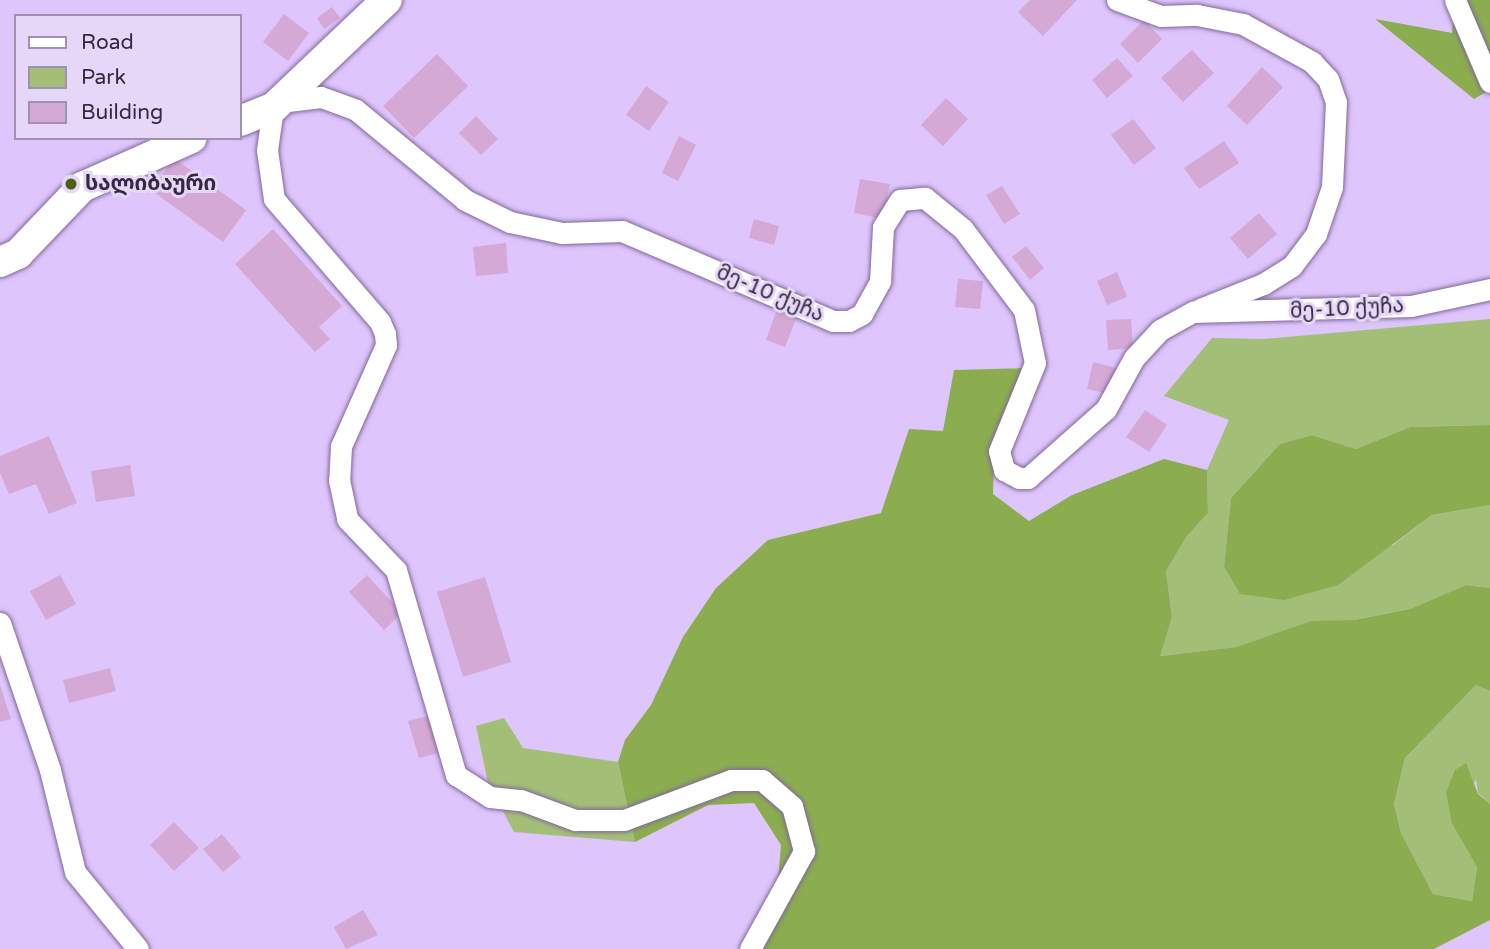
<!DOCTYPE html>
<html>
<head>
<meta charset="utf-8">
<style>
  body { margin:0 }
  #map { position:relative; width:1490px; height:949px; overflow:hidden; background:#dec5fc; font-family:"Varela Round","Noto Sans Georgian",sans-serif }
  div>[style] { position:absolute }
  [style*='--x'] { left:calc(var(--x)*1px); top:calc(var(--y)*1px); width:calc(var(--w)*1px); rotate:calc(var(--a)*1deg) }
  .green>* { inset:0; background:#a3bf77 }
  .forest>* { inset:0; background:#8bad4f }
  .building>* { inset:0; background:#d5a9d6 }
  .roads { filter:drop-shadow(0 0 2px #81699b) drop-shadow(0 0 2px #81699b) }
  .street>* { height:21px; margin:-10.5px; padding:0 10.5px; transform-origin:10.5px; border-radius:10.5px; background:#fff }
  .secondary>* { height:30px; margin:-15px; padding:0 15px; transform-origin:15px; border-radius:15px; background:#fff }
  .dots>* { width:19px; height:19px; translate:-50% -50%; box-sizing:border-box; border:4px solid #e6d7f9; border-radius:50% }
  span { translate:-50% -50%; white-space:nowrap; text-align:center; line-height:1.15; -webkit-text-stroke:6px #e6d7f9; paint-order:stroke }
  .poi-label { font-size:21px; color:#342a40; font-weight:700 }
  .left { translate:0 -50%; text-align:left }
  .street-label { font-size:21px; color:#342a40 }
  .legend { position:absolute; left:14px; top:14px; width:228px; height:126px; box-sizing:border-box; background:#e6d7f9; border:2px solid #9f92af; margin:0; padding:9px 12px; list-style:none; font-size:21px; color:#342a40 }
  .legend li { display:flex; align-items:center; gap:14px; height:35px }
  .legend b { width:35px; border:2px solid #9f92af }
</style>
</head>
<body>
<div id="map">
  <div class="green">
    <div style="clip-path:polygon(1490px 319px,1490px 425px,1410px 427px,1356px 449px,1312px 435px,1280px 444px,1231px 498px,1224px 566px,1393px 545px,1432px 515px,1490px 505px,1490px 588px,1466px 585px,1410px 609px,1354px 620px,1312px 622px,1236px 647px,1159px 656px,1172px 617px,1166px 571px,1187px 536px,1208px 513px,1207px 470px,1229px 420px,1164px 396px,1212px 338px,1263px 339px)"></div>
    <div style="clip-path:polygon(1476px 685px,1490px 691px,1490px 804px,1478px 793px,1476px 779px,1452px 824px,1477px 867px,1472px 901px,1433px 894px,1401px 833px,1394px 804px,1405px 758px)"></div>
    <div style="clip-path:polygon(504px 718px,523px 748px,618px 762px,635px 842px,514px 832px,488px 783px,476px 726px)"></div>
  </div>
  <div class="forest">
    <div style="clip-path:polygon(1454px 0,1490px 0,1490px 90px,1474px 99px,1375px 19px,1452px 33px)"></div>
    <div style="clip-path:polygon(1023px 368px,994px 461px,993px 494px,1029px 521px,1072px 495px,1164px 459px,1207px 470px,1208px 513px,1187px 536px,1166px 571px,1172px 617px,1160px 656px,1236px 647px,1312px 621px,1354px 620px,1410px 609px,1466px 585px,1490px 588px,1490px 691px,1476px 685px,1405px 758px,1394px 804px,1401px 833px,1433px 894px,1472px 901px,1477px 867px,1452px 824px,1446px 792px,1455px 770px,1466px 763px,1478px 794px,1490px 804px,1490px 920px,1434px 949px,749px 949px,776px 905px,781px 845px,754px 803px,708px 805px,635px 842px,618px 762px,625px 740px,651px 705px,683px 637px,716px 588px,768px 540px,881px 513px,909px 429px,943px 431px,954px 370px)"></div>
    <div style="clip-path:polygon(1490px 425px,1490px 505px,1432px 515px,1338px 585px,1284px 600px,1240px 594px,1224px 566px,1231px 498px,1280px 444px,1312px 435px,1356px 449px,1410px 427px)"></div>
  </div>
  <div class="building">
    <div style="clip-path:polygon(1030px 0,1077px 0,1043px 36px,1018px 12px)"></div>
    <div style="clip-path:polygon(332px 7px,340px 18px,324px 29px,317px 18px)"></div>
    <div style="clip-path:polygon(284px 14px,309px 33px,288px 61px,263px 42px)"></div>
    <div style="clip-path:polygon(1144px 20px,1162px 39px,1138px 63px,1120px 44px)"></div>
    <div style="clip-path:polygon(1192px 50px,1214px 73px,1183px 102px,1161px 78px)"></div>
    <div style="clip-path:polygon(437px 54px,468px 86px,414px 138px,383px 106px)"></div>
    <div style="clip-path:polygon(1117px 58px,1133px 76px,1107px 98px,1092px 80px)"></div>
    <div style="clip-path:polygon(1262px 67px,1283px 87px,1247px 125px,1227px 106px)"></div>
    <div style="clip-path:polygon(646px 86px,669px 102px,649px 131px,626px 115px)"></div>
    <div style="clip-path:polygon(946px 98px,968px 119px,943px 146px,921px 125px)"></div>
    <div style="clip-path:polygon(476px 116px,498px 139px,481px 155px,459px 133px)"></div>
    <div style="clip-path:polygon(1133px 119px,1156px 148px,1134px 165px,1111px 135px)"></div>
    <div style="clip-path:polygon(679px 136px,696px 145px,678px 181px,662px 173px)"></div>
    <div style="clip-path:polygon(1224px 141px,1239px 163px,1199px 189px,1184px 168px)"></div>
    <div style="clip-path:polygon(174px 158px,246px 210px,223px 242px,151px 190px)"></div>
    <div style="clip-path:polygon(860px 179px,890px 184px,883px 219px,854px 213px)"></div>
    <div style="clip-path:polygon(1002px 186px,1020px 214px,1004px 224px,986px 195px)"></div>
    <div style="clip-path:polygon(1259px 213px,1277px 234px,1248px 259px,1230px 238px)"></div>
    <div style="clip-path:polygon(754px 219px,779px 226px,774px 245px,749px 238px)"></div>
    <div style="clip-path:polygon(273px 229px,342px 306px,319px 327px,330px 339px,315px 352px,235px 264px)"></div>
    <div style="clip-path:polygon(506px 243px,508px 273px,476px 276px,473px 247px)"></div>
    <div style="clip-path:polygon(1026px 246px,1044px 268px,1030px 280px,1012px 257px)"></div>
    <div style="clip-path:polygon(1117px 272px,1127px 297px,1107px 305px,1097px 281px)"></div>
    <div style="clip-path:polygon(958px 279px,983px 281px,980px 309px,955px 307px)"></div>
    <div style="clip-path:polygon(776px 312px,796px 319px,785px 347px,766px 340px)"></div>
    <div style="clip-path:polygon(1131px 319px,1133px 348px,1108px 350px,1106px 320px)"></div>
    <div style="clip-path:polygon(1093px 362px,1116px 368px,1110px 394px,1087px 389px)"></div>
    <div style="clip-path:polygon(1145px 410px,1167px 425px,1149px 452px,1126px 437px)"></div>
    <div style="clip-path:polygon(49px 436px,77px 503px,49px 514px,36px 484px,9px 494px,0 473px,0 456px)"></div>
    <div style="clip-path:polygon(130px 465px,135px 496px,96px 502px,91px 471px)"></div>
    <div style="clip-path:polygon(60px 575px,76px 604px,46px 620px,30px 591px)"></div>
    <div style="clip-path:polygon(367px 575px,402px 613px,384px 630px,349px 592px)"></div>
    <div style="clip-path:polygon(485px 577px,511px 662px,463px 677px,437px 592px)"></div>
    <div style="clip-path:polygon(110px 668px,116px 691px,69px 703px,63px 680px)"></div>
    <div style="clip-path:polygon(0 685px,11px 719px,0 722px)"></div>
    <div style="clip-path:polygon(428px 716px,439px 753px,419px 758px,408px 721px)"></div>
    <div style="clip-path:polygon(174px 822px,199px 848px,174px 871px,150px 845px)"></div>
    <div style="clip-path:polygon(222px 834px,241px 857px,223px 872px,203px 849px)"></div>
    <div style="clip-path:polygon(363px 910px,378px 935px,346px 949px,334px 927px)"></div>
  </div>
  <div class="roads">
    <div class="street">
      <div style="--x:1117;--y:0;--w:47;--a:20"></div>
      <div style="--x:1161;--y:16;--w:36;--a:-2"></div>
      <div style="--x:1197;--y:15;--w:47;--a:11.1"></div>
      <div style="--x:1243;--y:24;--w:79;--a:28.8"></div>
      <div style="--x:1312;--y:62;--w:23;--a:47"></div>
      <div style="--x:1328;--y:79;--w:24;--a:71"></div>
      <div style="--x:1336;--y:102;--w:85;--a:92.7"></div>
      <div style="--x:1332;--y:187;--w:50;--a:108.8"></div>
      <div style="--x:1316;--y:234;--w:40;--a:127"></div>
      <div style="--x:1292;--y:266;--w:34;--a:148"></div>
      <div style="--x:1263;--y:284;--w:68;--a:158.4"></div>
      <div style="--x:1455;--y:0;--w:89;--a:66.9"></div>
      <div style="--x:280;--y:102;--w:41;--a:-7"></div>
      <div style="--x:321;--y:97;--w:37;--a:20"></div>
      <div style="--x:356;--y:110;--w:141;--a:39.5"></div>
      <div style="--x:465;--y:200;--w:50;--a:26.1"></div>
      <div style="--x:510;--y:222;--w:53;--a:11.9"></div>
      <div style="--x:562;--y:233;--w:60;--a:-1.9"></div>
      <div style="--x:622;--y:231;--w:229;--a:23.1"></div>
      <div style="--x:833;--y:321;--w:16;--a:0"></div>
      <div style="--x:849;--y:321;--w:15;--a:-28"></div>
      <div style="--x:862;--y:314;--w:38;--a:-61"></div>
      <div style="--x:880;--y:281;--w:54;--a:-86.8"></div>
      <div style="--x:883;--y:227;--w:32;--a:-58"></div>
      <div style="--x:900;--y:200;--w:25;--a:-5"></div>
      <div style="--x:925;--y:198;--w:49;--a:39.2"></div>
      <div style="--x:963;--y:229;--w:101;--a:53"></div>
      <div style="--x:1024;--y:310;--w:54;--a:78.3"></div>
      <div style="--x:1035;--y:363;--w:95;--a:112.2"></div>
      <div style="--x:999;--y:451;--w:20;--a:75"></div>
      <div style="--x:1004;--y:470;--w:17;--a:28"></div>
      <div style="--x:1019;--y:478;--w:9;--a:0"></div>
      <div style="--x:1028;--y:478;--w:104;--a:-41.5"></div>
      <div style="--x:1106;--y:409;--w:58;--a:-61.2"></div>
      <div style="--x:1134;--y:358;--w:38;--a:-47"></div>
      <div style="--x:1160;--y:330;--w:38;--a:-29"></div>
      <div style="--x:1193;--y:312;--w:218;--a:-1.6"></div>
      <div style="--x:1411;--y:306;--w:81;--a:-12.1"></div>
      <div style="--x:273;--y:108;--w:42;--a:98.1"></div>
      <div style="--x:267;--y:150;--w:49;--a:81.9"></div>
      <div style="--x:274;--y:199;--w:162;--a:49.2"></div>
      <div style="--x:380;--y:322;--w:13;--a:67"></div>
      <div style="--x:385;--y:334;--w:11;--a:85"></div>
      <div style="--x:386;--y:345;--w:111;--a:114"></div>
      <div style="--x:341;--y:446;--w:34;--a:93"></div>
      <div style="--x:339;--y:480;--w:40;--a:78"></div>
      <div style="--x:347;--y:519;--w:71;--a:46.1"></div>
      <div style="--x:396;--y:570;--w:214;--a:73.7"></div>
      <div style="--x:456;--y:775;--w:40;--a:32.9"></div>
      <div style="--x:490;--y:797;--w:31;--a:6"></div>
      <div style="--x:521;--y:800;--w:58;--a:20.3"></div>
      <div style="--x:575;--y:820;--w:49;--a:0"></div>
      <div style="--x:624;--y:820;--w:114;--a:-20.5"></div>
      <div style="--x:731;--y:780;--w:31;--a:0"></div>
      <div style="--x:762;--y:780;--w:40;--a:41"></div>
      <div style="--x:792;--y:806;--w:47;--a:75.1"></div>
      <div style="--x:804;--y:851;--w:112;--a:118.9"></div>
      <div style="--x:0;--y:623;--w:155;--a:71.2"></div>
      <div style="--x:50;--y:770;--w:105;--a:76.2"></div>
      <div style="--x:75;--y:872;--w:99;--a:50.7"></div>
    </div>
    <div class="secondary">
      <div style="--x:240;--y:121;--w:35;--a:-22"></div>
      <div style="--x:273;--y:108;--w:157;--a:-43.5"></div>
      <div style="--x:0;--y:262;--w:20;--a:-24"></div>
      <div style="--x:18;--y:254;--w:93;--a:-46.3"></div>
      <div style="--x:82;--y:187;--w:120;--a:-24"></div>
    </div>
  </div>
  <div class="dots">
    <div style="left:71px;top:184px;background:#48610e"></div>
  </div>
  <div class="poi-label">
    <span class="left" style="left:85px;top:184px">სალიბაური</span>
  </div>
  <div class="street-label">
    <span style="left:770px;top:294px;rotate:23deg">მე-10 ქუჩა</span>
    <span style="left:1347px;top:309px;rotate:-3deg">მე-10 ქუჩა</span>
  </div>
  <ul class="legend">
  <li><b style="height:9px;background:#fff"></b>Road</li>
  <li><b style="height:19px;background:#a3bf77"></b>Park</li>
  <li><b style="height:19px;background:#d5a9d6"></b>Building</li>
  </ul>
</div>
</body>
</html>
